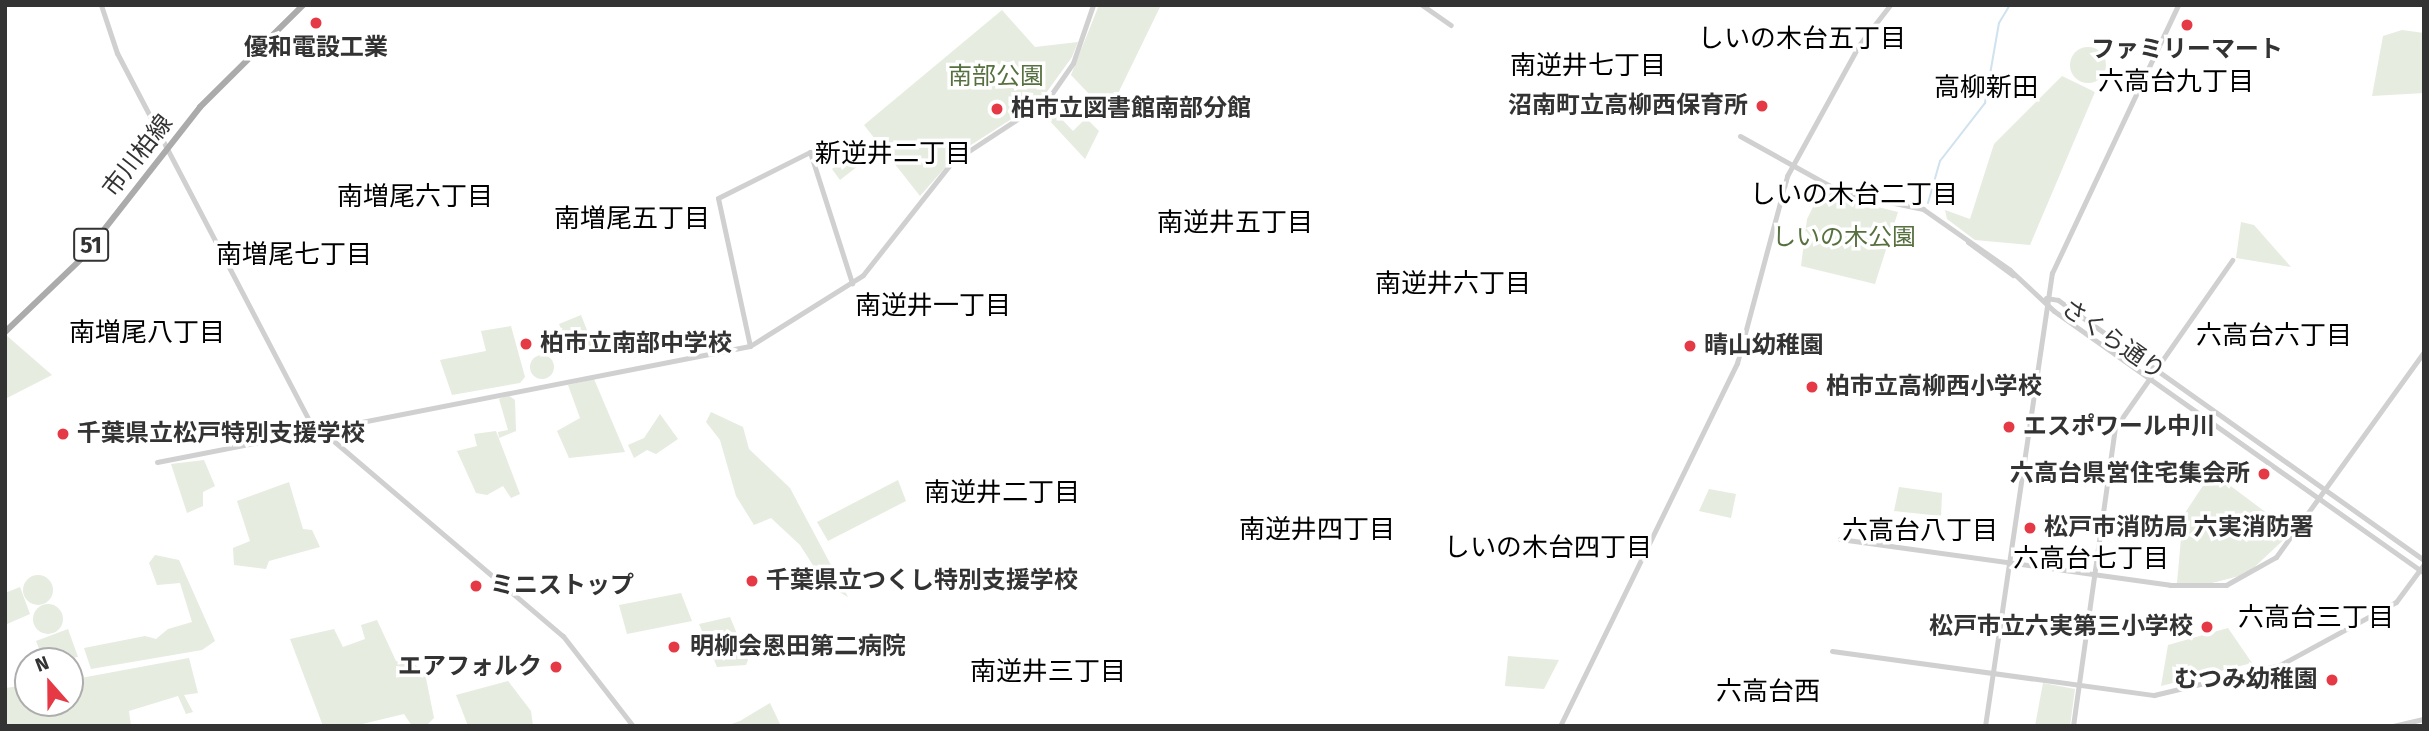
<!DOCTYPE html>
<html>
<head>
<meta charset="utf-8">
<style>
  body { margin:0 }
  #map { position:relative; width:2429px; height:731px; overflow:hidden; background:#fff; font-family:"Fira Sans","Noto Sans JP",sans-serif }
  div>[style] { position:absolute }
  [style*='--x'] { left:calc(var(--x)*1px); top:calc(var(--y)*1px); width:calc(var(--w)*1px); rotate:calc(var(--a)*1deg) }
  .green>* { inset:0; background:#e6ecdf }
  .round { border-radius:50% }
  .stream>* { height:2px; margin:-1px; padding:0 1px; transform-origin:1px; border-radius:1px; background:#cfe2ee }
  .minor>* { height:5px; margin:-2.5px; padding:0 2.5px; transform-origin:2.5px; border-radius:2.5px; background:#d0d0d0 }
  .major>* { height:6px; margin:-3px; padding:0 3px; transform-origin:3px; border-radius:3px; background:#ababab }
  .dots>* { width:19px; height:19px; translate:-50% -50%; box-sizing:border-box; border:4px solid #fff; border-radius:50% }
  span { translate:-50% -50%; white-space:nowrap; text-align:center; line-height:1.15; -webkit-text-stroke:7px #fff; paint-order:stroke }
  .shield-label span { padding:2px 5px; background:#fff; border:2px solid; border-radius:5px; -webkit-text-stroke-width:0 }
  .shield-label { font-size:23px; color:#333; font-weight:700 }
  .poi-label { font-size:24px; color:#333; font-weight:700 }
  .right { translate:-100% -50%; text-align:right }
  .left { translate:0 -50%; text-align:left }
  .park-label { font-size:24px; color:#56703f }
  .street-label { font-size:24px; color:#333 }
  .neighbourhood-label { font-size:26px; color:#000 }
  .frame { position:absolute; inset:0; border:7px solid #333; pointer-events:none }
  .north { position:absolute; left:14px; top:647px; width:70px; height:70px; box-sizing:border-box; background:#fff; border:2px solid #adadad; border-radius:50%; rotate:339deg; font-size:19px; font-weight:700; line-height:28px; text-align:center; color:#333 }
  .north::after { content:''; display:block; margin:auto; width:24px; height:32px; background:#e63946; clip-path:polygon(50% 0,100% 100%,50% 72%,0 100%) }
</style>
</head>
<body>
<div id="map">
  <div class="green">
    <div style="clip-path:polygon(1099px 5px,1161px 5px,1108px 114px,1071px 75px)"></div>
    <div style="clip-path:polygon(1002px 10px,1035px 47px,1078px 42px,1072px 57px,1041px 100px,957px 154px,920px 196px,864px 125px)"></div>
    <div style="clip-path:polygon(2402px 30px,2424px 33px,2424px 93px,2372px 96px,2383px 36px)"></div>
    <div class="round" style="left:2070px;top:47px;width:36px;height:36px"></div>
    <div style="clip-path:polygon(2062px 76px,2095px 92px,2030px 245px,1975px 240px,1947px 219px,1945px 210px,1970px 219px,1994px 144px)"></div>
    <div style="clip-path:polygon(1054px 111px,1073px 131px,1086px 118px,1099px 131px,1085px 159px,1047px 118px)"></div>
    <div style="clip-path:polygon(859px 149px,867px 159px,840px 180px,832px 169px)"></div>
    <div style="clip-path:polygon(1823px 187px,1842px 198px,1898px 212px,1875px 284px,1801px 266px,1807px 219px)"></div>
    <div style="clip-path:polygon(2241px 222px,2254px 225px,2291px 267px,2236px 258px)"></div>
    <div style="clip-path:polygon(581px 315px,593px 345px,571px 353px,559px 324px)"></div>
    <div style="clip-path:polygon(511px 326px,525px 377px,520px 383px,452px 395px,440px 360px,486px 351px,481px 331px)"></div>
    <div style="clip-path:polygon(6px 335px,52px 375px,5px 399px,5px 335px)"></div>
    <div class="round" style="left:530px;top:355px;width:24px;height:24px"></div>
    <div style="clip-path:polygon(594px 379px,625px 452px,569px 458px,557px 431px,580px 418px,568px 385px)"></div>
    <div style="clip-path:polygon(508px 395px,515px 400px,516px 431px,499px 438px,498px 432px,508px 430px,499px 399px)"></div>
    <div style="clip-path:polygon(711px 412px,743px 427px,749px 449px,790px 488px,848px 597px,825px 584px,800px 545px,771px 518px,754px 525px,736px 496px,720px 440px,706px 422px)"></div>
    <div style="clip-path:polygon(660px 414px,678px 439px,656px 454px,647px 450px,634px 458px,628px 445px,644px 438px)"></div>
    <div style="clip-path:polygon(496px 431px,520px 494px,511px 498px,503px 486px,487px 495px,476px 493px,457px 451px,477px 446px,474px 434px)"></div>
    <div style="clip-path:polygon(204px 460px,215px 486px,203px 492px,203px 506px,187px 513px,171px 464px)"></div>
    <div style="clip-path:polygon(2212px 472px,2292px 532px,2247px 574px,2208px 584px,2177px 583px,2183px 516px)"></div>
    <div style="clip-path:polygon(898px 480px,906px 501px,828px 541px,817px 522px)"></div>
    <div style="clip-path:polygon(289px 482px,303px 529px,312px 530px,320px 547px,269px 561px,266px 569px,234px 565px,233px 548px,250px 541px,237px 501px)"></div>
    <div style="clip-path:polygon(1899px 487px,1942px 493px,1941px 516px,1894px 511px)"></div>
    <div style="clip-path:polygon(1709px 489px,1736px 494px,1731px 518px,1699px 511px)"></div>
    <div style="clip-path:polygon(155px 555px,179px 560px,215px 641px,202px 650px,91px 669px,84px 648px,145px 636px,156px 639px,168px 629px,192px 622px,180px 583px,157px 585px,149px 563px)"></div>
    <div class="round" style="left:23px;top:575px;width:30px;height:30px"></div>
    <div style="clip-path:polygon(20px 587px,30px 614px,7px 624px,5px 593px)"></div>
    <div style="clip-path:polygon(681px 593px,692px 621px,627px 634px,619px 605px)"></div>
    <div class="round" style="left:33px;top:604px;width:30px;height:30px"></div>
    <div style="clip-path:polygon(730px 617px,748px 660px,746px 665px,717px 667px,699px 624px)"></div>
    <div style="clip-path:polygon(377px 620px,396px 661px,413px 663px,425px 673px,434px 718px,426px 726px,412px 726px,404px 714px,354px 726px,323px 726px,290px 639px,334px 629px,343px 647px,365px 639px,361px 625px)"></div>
    <div style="clip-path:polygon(2228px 628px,2252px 663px,2161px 686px,2168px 645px)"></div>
    <div style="clip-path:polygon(68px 629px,78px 657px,44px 661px,36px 641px)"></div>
    <div style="clip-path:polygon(1508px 656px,1559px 660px,1544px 689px,1505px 686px)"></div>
    <div style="clip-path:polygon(189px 658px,198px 693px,184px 695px,193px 712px,186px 714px,178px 696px,129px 711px,131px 726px,5px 724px,5px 688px,28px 685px,28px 703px,70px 703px,70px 680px)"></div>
    <div style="clip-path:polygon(508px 681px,531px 711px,533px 726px,468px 726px,456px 695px)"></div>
    <div style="clip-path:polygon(2043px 683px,2075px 689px,2070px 726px,2035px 726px)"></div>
    <div style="clip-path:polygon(770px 703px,781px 726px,726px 726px,740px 721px)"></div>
  </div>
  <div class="stream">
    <div style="--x:1928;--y:203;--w:44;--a:-74.1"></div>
    <div style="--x:1940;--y:161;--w:73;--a:-52.2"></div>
    <div style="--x:1985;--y:103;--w:81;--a:-80.1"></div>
    <div style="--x:1999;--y:23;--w:21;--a:-59"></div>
  </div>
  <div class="minor">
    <div style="--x:101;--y:5;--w:51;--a:71.6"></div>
    <div style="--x:117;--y:53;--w:414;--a:62.4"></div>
    <div style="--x:309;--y:420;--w:333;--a:40.4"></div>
    <div style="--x:563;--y:636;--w:114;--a:52.1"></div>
    <div style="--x:1422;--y:5;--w:35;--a:35"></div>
    <div style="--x:1740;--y:136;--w:115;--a:29"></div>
    <div style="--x:1841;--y:192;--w:84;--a:11.7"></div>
    <div style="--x:1923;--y:209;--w:106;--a:35"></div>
    <div style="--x:2010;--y:270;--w:60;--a:43"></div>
    <div style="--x:2054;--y:311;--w:453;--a:35.3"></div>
    <div style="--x:1968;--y:242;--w:56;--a:36.3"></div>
    <div style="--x:2046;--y:298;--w:12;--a:9"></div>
    <div style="--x:2058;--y:300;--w:449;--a:35.4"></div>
    <div style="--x:750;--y:346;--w:151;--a:-102.2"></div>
    <div style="--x:718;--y:198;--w:103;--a:-26.6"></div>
    <div style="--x:810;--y:152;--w:138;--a:72.2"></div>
    <div style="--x:157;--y:462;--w:604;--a:-11.07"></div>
    <div style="--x:750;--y:346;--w:133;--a:-32.1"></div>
    <div style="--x:863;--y:275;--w:144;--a:-51.8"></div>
    <div style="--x:952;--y:162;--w:115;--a:-33.3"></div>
    <div style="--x:1048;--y:99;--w:44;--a:-55.2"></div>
    <div style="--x:1073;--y:63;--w:61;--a:-71"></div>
    <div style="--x:1840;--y:539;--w:333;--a:7.9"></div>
    <div style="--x:2170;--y:585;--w:56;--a:0"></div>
    <div style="--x:2226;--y:585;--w:57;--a:-29.2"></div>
    <div style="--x:2276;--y:557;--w:253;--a:-54.2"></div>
    <div style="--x:1832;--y:651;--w:325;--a:7.8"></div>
    <div style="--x:2154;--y:695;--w:130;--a:-13.4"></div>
    <div style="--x:2280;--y:665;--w:132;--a:-28.5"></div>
    <div style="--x:2396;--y:602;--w:47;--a:-53.6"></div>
    <div style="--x:1560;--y:726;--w:404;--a:-64"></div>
    <div style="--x:1737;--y:363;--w:194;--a:-75"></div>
    <div style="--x:1787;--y:176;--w:149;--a:-61.2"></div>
    <div style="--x:1859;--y:45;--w:51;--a:-52.2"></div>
    <div style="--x:1985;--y:726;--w:458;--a:-81.6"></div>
    <div style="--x:2052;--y:273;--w:296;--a:-64.8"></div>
    <div style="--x:2073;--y:726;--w:301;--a:-82"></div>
    <div style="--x:2115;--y:428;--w:205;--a:-55.1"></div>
    <div style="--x:2393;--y:726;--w:32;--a:-13"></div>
  </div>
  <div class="major">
    <div style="--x:5;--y:332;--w:105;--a:-43.8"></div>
    <div style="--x:81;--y:259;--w:193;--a:-51.9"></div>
    <div style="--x:200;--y:107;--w:145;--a:-44.7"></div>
  </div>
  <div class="dots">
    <div style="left:316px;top:23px;background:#e63946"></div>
    <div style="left:2187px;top:25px;background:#e63946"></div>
    <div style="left:1762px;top:106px;background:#e63946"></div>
    <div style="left:997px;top:109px;background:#e63946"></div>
    <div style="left:526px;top:344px;background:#e63946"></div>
    <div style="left:1690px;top:346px;background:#e63946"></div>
    <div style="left:1812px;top:387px;background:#e63946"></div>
    <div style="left:2009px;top:427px;background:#e63946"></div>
    <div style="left:63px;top:434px;background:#e63946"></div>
    <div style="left:2264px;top:474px;background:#e63946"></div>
    <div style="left:2030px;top:528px;background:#e63946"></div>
    <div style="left:752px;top:581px;background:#e63946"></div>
    <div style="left:476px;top:586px;background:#e63946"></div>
    <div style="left:2207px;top:627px;background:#e63946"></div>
    <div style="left:674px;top:647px;background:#e63946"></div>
    <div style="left:556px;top:667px;background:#e63946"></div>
    <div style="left:2332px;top:680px;background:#e63946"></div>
  </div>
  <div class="shield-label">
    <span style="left:91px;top:245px">51</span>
  </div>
  <div class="poi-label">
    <span style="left:316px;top:48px">優和電設工業</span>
    <span style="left:2187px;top:50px">ファミリーマート</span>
    <span class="right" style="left:1748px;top:106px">沼南町立高柳西保育所</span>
    <span class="left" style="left:1011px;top:109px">柏市立図書館南部分館</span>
    <span class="left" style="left:540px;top:344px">柏市立南部中学校</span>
    <span class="left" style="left:1704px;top:346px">晴山幼稚園</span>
    <span class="left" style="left:1826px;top:387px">柏市立高柳西小学校</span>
    <span class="left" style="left:2023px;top:427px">エスポワール中川</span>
    <span class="left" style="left:77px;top:434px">千葉県立松戸特別支援学校</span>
    <span class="right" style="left:2250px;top:474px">六高台県営住宅集会所</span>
    <span class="left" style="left:2044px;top:528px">松戸市消防局 六実消防署</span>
    <span class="left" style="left:766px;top:581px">千葉県立つくし特別支援学校</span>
    <span class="left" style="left:490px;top:586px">ミニストップ</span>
    <span class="right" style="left:2193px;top:627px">松戸市立六実第三小学校</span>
    <span class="left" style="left:690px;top:647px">明柳会恩田第二病院</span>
    <span class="right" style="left:542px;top:667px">エアフォルク</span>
    <span class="right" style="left:2318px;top:680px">むつみ幼稚園</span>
  </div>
  <div class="park-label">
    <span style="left:996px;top:77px">南部公園</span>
    <span style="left:1844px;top:238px">しいの木公園</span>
  </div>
  <div class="street-label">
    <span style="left:138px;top:156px;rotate:-52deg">市川柏線</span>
    <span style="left:2113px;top:340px;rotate:35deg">さくら通り</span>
  </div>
  <div class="neighbourhood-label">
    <span style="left:1802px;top:39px">しいの木台五丁目</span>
    <span style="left:1588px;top:66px">南逆井七丁目</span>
    <span style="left:2176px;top:82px">六高台九丁目</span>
    <span style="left:1986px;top:88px">高柳新田</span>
    <span style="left:893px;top:154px">新逆井二丁目</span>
    <span style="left:1854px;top:195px">しいの木台二丁目</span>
    <span style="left:415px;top:197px">南増尾六丁目</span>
    <span style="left:632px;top:219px">南増尾五丁目</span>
    <span style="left:1235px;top:223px">南逆井五丁目</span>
    <span style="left:294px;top:255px">南増尾七丁目</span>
    <span style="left:1453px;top:284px">南逆井六丁目</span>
    <span style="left:933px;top:306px">南逆井一丁目</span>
    <span style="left:147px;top:333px">南増尾八丁目</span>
    <span style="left:2274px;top:336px">六高台六丁目</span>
    <span style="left:1002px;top:493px">南逆井二丁目</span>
    <span style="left:1317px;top:530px">南逆井四丁目</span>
    <span style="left:1920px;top:531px">六高台八丁目</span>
    <span style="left:1548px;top:548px">しいの木台四丁目</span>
    <span style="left:2091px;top:559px">六高台七丁目</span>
    <span style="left:2316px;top:618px">六高台三丁目</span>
    <span style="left:1048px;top:672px">南逆井三丁目</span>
    <span style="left:1768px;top:692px">六高台西</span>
  </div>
  <div class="frame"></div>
  <div class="north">N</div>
</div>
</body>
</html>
